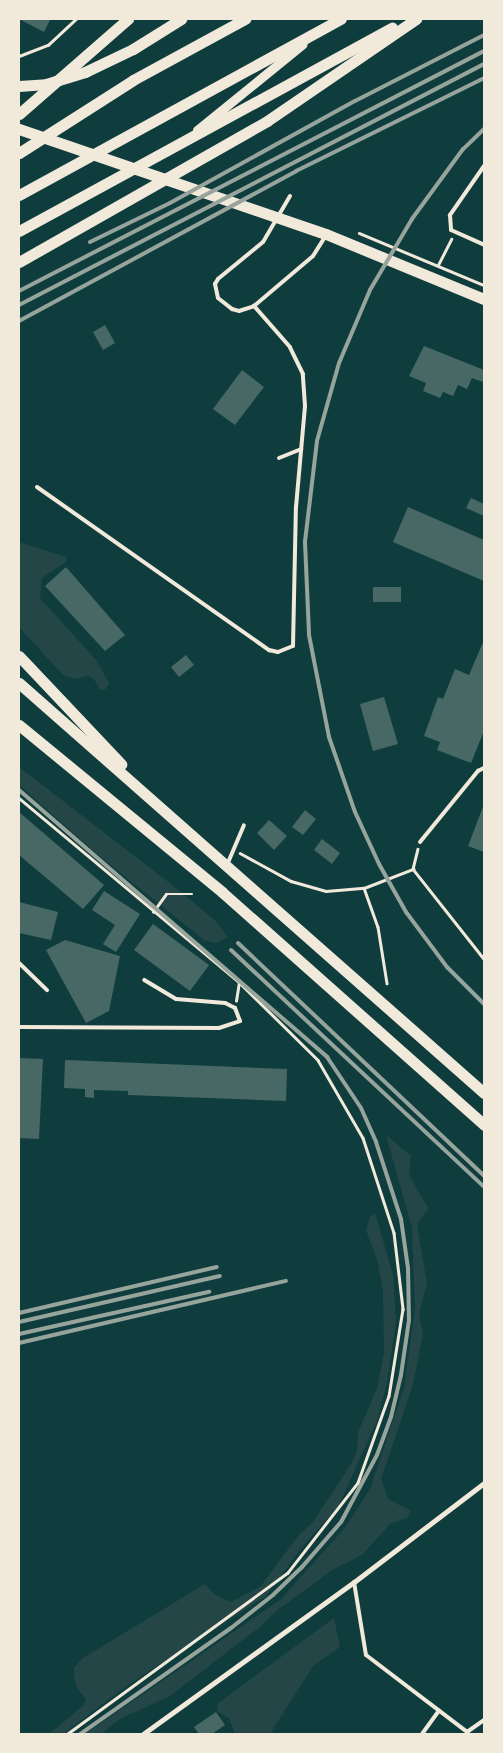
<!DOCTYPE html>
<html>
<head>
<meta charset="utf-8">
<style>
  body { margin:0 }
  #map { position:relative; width:503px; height:1753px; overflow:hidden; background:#0f3d3e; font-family:"PT Sans Narrow",sans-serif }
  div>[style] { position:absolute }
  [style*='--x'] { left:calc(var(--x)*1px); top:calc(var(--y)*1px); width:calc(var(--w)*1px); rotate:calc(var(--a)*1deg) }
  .green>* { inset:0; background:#244646 }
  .building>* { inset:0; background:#486865 }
  .path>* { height:2.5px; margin:-1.25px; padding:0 1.25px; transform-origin:1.25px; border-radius:1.25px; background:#f1e9da }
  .service>* { height:4px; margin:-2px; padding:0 2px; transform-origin:2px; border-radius:2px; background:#f1e9da }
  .minor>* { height:5px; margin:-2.5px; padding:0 2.5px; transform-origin:2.5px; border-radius:2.5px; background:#f1e9da }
  .tertiary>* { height:9px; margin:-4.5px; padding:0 4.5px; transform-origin:4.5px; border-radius:4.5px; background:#f1e9da }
  .primary>* { height:11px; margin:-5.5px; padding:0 5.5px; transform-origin:5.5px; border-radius:5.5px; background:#f1e9da }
  .rail>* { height:4px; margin:-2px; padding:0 2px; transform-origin:2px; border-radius:2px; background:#97a49c }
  span { translate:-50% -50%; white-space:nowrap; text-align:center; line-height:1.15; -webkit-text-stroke:4.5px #f1e9da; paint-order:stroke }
  .frame { position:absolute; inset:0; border:20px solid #f1e9da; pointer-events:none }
</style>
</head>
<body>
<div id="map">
  <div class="green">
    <div style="clip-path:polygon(19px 542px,66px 557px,67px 561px,42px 578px,40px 598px,96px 660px,109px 683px,106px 689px,100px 690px,94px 679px,87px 676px,75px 679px,63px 675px,19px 627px)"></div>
    <div style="clip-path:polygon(19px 767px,167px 881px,216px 921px,228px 937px,216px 943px,204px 940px,97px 854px,19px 785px)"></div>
    <div style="clip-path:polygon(386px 1135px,411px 1156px,409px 1175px,428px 1208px,417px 1225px,427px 1283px,419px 1315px,423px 1334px,413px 1384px,381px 1479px,388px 1499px,411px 1511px,408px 1517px,390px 1524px,362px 1555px,332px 1570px,275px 1612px,261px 1626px,170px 1696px,120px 1719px,101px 1734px,85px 1734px,280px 1600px,344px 1529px,370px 1489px,404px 1388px,415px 1308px,412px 1228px)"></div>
    <div style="clip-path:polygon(375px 1213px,393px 1275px,396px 1321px,387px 1383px,377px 1421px,338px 1507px,302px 1547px,266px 1596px,125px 1687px,63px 1734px,49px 1734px,84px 1705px,86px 1699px,77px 1688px,74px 1675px,74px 1668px,83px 1658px,205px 1584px,214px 1594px,231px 1602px,260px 1587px,298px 1536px,313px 1522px,351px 1464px,357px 1452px,358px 1432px,377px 1388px,384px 1353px,383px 1292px,378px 1262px,366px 1230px,370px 1217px)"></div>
    <div style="clip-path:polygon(334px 1618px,340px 1647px,313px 1666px,270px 1734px,235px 1734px,229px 1718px,218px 1712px,217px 1704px)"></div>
  </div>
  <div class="building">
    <div style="clip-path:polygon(19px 19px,48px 19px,50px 20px,44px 32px)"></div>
    <div style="clip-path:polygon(105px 325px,115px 343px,103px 350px,93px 332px)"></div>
    <div style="clip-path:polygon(424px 346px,484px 370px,483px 382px,472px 378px,467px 389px,458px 385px,453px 396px,443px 392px,440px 398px,423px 391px,426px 383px,409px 376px)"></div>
    <div style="clip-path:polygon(242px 370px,264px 387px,235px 425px,213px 409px)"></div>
    <div style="clip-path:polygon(471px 498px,484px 504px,484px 516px,466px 508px)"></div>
    <div style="clip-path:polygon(408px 507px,484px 540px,484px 581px,393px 542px)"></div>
    <div style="clip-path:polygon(66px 567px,125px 635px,105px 651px,45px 586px)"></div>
    <div style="clip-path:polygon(373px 587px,401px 587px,401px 602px,373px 602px)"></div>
    <div style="clip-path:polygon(484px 640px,484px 731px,471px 763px,437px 750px,440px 742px,424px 736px,438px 697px,443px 699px,455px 669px,469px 675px)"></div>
    <div style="clip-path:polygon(186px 655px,194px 665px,179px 677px,171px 667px)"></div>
    <div style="clip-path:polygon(384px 697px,398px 744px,373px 751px,360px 704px)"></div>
    <div style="clip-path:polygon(484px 804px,484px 852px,468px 846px)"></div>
    <div style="clip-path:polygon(305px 810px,316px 819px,303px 835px,292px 827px)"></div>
    <div style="clip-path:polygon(19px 812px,104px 885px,83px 909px,19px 855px)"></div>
    <div style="clip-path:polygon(269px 820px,287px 836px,274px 850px,257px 833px)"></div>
    <div style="clip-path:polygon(322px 839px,340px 853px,332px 864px,314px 850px)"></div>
    <div style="clip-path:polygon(104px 891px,140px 914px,116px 952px,103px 944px,115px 925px,92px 910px)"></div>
    <div style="clip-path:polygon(19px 902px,58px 912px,51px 940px,19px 933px)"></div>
    <div style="clip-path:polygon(153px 924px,209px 965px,190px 991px,134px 950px)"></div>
    <div style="clip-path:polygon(65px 940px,120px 956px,109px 1011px,86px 1023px,46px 950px)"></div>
    <div style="clip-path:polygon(19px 1058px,43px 1059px,39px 1139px,19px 1138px)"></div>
    <div style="clip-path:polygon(65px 1060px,287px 1069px,286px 1101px,128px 1095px,128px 1091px,94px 1090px,94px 1098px,85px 1097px,85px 1089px,64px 1088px)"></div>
    <div style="clip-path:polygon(216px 1712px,225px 1725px,212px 1734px,199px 1734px,194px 1727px)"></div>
  </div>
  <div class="path">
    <div style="--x:19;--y:56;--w:31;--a:-21"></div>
    <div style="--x:48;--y:45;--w:38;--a:-43"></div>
    <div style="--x:359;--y:233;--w:135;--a:22.6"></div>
    <div style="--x:438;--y:265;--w:29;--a:-63"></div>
    <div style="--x:19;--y:798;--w:287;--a:39.9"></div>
    <div style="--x:239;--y:982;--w:111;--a:44.6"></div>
    <div style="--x:318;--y:1060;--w:90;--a:60"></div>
    <div style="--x:363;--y:1138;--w:100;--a:71.9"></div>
    <div style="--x:394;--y:1233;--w:77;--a:83.2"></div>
    <div style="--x:403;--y:1309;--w:88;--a:99.1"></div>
    <div style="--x:389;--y:1396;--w:92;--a:109.6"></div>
    <div style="--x:358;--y:1483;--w:114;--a:127.9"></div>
    <div style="--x:288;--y:1573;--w:273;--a:143.8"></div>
    <div style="--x:418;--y:849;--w:21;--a:104"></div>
    <div style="--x:413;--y:869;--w:115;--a:51.7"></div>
    <div style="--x:240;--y:853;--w:58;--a:28.8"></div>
    <div style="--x:291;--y:881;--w:36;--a:16"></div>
    <div style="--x:326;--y:891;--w:38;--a:-5"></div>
    <div style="--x:364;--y:888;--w:53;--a:-21.2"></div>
    <div style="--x:364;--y:888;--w:41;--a:70.3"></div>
    <div style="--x:378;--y:927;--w:57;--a:80.9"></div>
    <div style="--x:153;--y:912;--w:22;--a:-54"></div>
    <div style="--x:166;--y:894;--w:26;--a:0"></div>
    <div style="--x:236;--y:1001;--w:19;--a:-81"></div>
  </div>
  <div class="service">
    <div style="--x:484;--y:166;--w:60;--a:124.8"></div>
    <div style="--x:450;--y:215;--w:15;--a:86"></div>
    <div style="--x:451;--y:230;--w:36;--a:24"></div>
    <div style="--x:290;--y:196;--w:53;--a:120.4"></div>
    <div style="--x:263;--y:242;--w:58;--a:140.6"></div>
    <div style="--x:218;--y:279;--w:6;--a:121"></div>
    <div style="--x:215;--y:284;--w:14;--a:78"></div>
    <div style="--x:218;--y:298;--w:18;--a:38"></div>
    <div style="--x:232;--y:309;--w:7;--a:16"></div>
    <div style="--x:239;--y:311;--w:16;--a:-18"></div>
    <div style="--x:254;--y:306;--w:77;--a:-40.3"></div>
    <div style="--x:313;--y:256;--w:22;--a:-58"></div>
    <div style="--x:279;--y:458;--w:24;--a:-22"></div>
    <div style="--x:37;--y:487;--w:284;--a:35.1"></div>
    <div style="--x:269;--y:650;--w:9;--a:13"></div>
    <div style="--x:278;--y:652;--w:16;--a:-22"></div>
    <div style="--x:293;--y:646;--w:139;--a:-88.8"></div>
    <div style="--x:296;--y:507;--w:101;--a:-84.9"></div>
    <div style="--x:305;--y:406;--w:32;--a:-94"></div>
    <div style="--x:303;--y:374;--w:30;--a:-116"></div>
    <div style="--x:290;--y:347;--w:55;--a:-131.3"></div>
    <div style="--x:420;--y:842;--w:92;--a:-50.8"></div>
    <div style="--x:478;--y:771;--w:7;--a:-27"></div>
    <div style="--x:227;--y:865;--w:43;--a:-67"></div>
    <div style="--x:19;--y:963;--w:39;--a:44"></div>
    <div style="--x:19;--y:1027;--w:200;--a:0.3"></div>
    <div style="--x:219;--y:1028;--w:22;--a:-18"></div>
    <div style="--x:240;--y:1021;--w:14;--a:-111"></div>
    <div style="--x:235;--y:1008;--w:11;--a:-153"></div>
    <div style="--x:225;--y:1003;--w:49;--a:-175.3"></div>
    <div style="--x:176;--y:999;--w:37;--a:-149"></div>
    <div style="--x:354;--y:1582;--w:74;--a:80.7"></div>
    <div style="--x:366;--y:1655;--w:127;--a:37.3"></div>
    <div style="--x:467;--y:1732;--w:21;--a:-35"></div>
    <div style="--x:422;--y:1734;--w:29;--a:-54"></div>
  </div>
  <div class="minor">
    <div style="--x:143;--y:1734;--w:260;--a:-35.8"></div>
    <div style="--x:354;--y:1582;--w:163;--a:-37.3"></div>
  </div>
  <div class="tertiary">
    <div style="--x:197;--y:130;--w:136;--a:-39.1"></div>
  </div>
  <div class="primary">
    <div style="--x:19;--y:86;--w:27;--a:-4"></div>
    <div style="--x:46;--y:84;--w:41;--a:-17.1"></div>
    <div style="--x:85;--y:72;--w:53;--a:-25.6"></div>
    <div style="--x:133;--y:49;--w:57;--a:-32"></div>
    <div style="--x:19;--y:114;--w:145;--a:-41.1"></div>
    <div style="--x:19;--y:129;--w:324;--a:18.9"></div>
    <div style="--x:326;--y:234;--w:171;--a:22.4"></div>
    <div style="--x:19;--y:153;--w:135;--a:-32.6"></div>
    <div style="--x:133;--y:80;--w:128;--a:-28.6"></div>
    <div style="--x:19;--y:195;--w:367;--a:-28.7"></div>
    <div style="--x:19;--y:231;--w:425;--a:-28.6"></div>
    <div style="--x:19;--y:262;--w:285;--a:-29.6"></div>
    <div style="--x:267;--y:121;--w:181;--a:-34.4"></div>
    <div style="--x:19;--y:656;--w:149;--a:46.6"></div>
    <div style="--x:19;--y:683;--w:620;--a:41.4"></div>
    <div style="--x:19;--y:725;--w:263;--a:39.4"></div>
    <div style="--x:222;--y:892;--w:351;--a:41.6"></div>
  </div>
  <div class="rail">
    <div style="--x:484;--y:129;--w:29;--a:136"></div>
    <div style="--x:463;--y:149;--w:87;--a:126.1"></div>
    <div style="--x:412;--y:219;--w:82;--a:120.6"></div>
    <div style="--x:370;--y:290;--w:79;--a:113"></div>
    <div style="--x:339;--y:363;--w:81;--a:105.8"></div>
    <div style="--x:317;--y:441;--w:102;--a:96.8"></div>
    <div style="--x:305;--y:542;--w:93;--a:87.5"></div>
    <div style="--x:309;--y:635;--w:104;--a:78.9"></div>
    <div style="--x:329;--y:737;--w:79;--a:70.9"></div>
    <div style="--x:355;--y:812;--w:57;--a:65.2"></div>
    <div style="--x:379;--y:864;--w:55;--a:60.6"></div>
    <div style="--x:406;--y:912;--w:69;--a:53.3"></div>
    <div style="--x:447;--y:967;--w:52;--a:45"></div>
    <div style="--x:90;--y:242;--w:89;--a:-26"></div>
    <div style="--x:170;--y:203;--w:211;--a:-28.9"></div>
    <div style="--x:355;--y:101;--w:145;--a:-27.1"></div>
    <div style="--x:19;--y:291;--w:523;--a:-27.3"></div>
    <div style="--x:19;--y:305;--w:524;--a:-27.4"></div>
    <div style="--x:19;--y:321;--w:315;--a:-28.4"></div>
    <div style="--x:296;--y:171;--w:210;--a:-26.3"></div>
    <div style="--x:19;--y:790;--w:408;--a:40.9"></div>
    <div style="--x:327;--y:1057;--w:61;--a:56.3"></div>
    <div style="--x:361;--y:1108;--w:37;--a:66"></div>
    <div style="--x:376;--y:1142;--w:81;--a:72"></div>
    <div style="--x:401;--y:1219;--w:49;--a:81.9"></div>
    <div style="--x:408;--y:1268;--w:52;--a:88.9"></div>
    <div style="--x:409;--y:1320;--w:56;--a:98.3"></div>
    <div style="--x:401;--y:1375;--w:43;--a:103.4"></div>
    <div style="--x:391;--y:1417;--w:40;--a:110.2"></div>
    <div style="--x:377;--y:1455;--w:76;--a:118.2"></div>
    <div style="--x:341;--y:1522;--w:60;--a:130.9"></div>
    <div style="--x:302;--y:1567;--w:40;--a:136"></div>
    <div style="--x:273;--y:1595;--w:53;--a:141.8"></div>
    <div style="--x:231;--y:1628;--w:184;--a:144.9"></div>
    <div style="--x:238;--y:943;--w:339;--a:43.4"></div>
    <div style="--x:231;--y:950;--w:347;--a:43.1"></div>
    <div style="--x:19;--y:1313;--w:203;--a:-13.1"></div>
    <div style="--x:19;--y:1322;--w:206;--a:-12.9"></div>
    <div style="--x:19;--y:1334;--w:195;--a:-12.5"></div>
    <div style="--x:19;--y:1343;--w:274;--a:-13.1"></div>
  </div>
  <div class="frame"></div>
</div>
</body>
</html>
